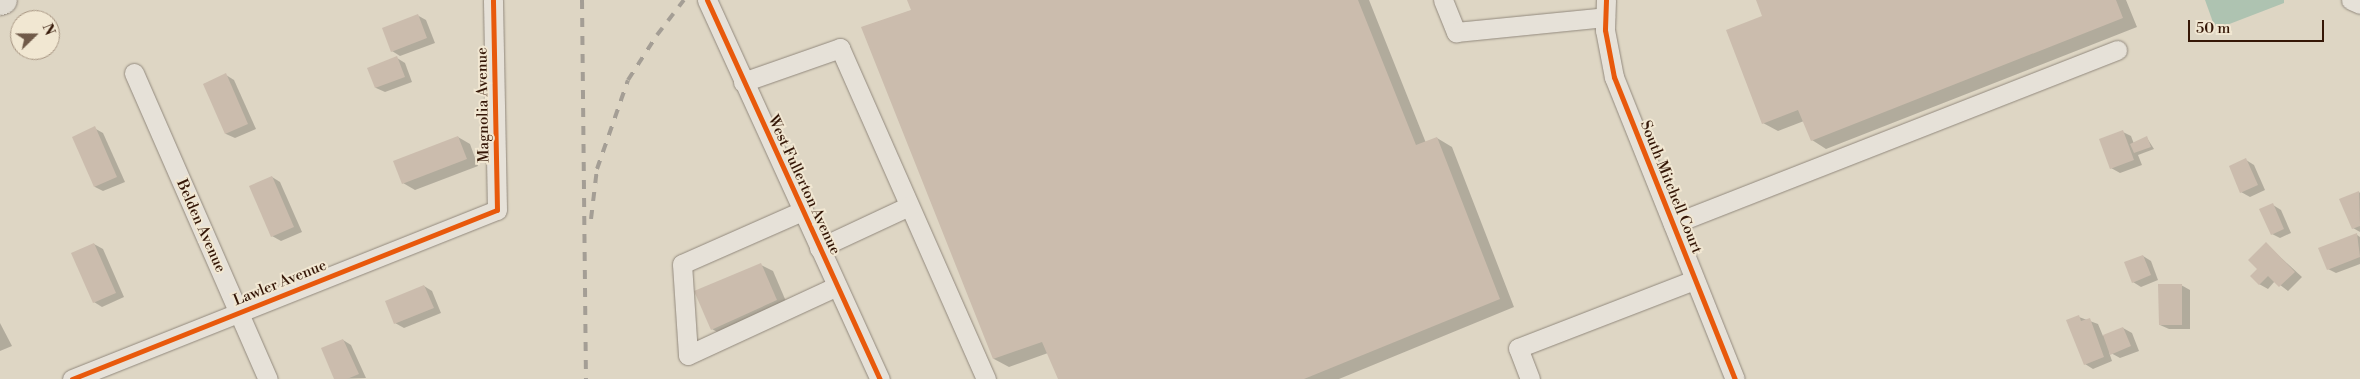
<!DOCTYPE html>
<html>
<head>
<meta charset="utf-8">
<style>
  body { margin:0 }
  #map { position:relative; width:2360px; height:379px; overflow:hidden; background:#ded6c4; font-family:"Libre Bodoni",serif }
  div>[style] { position:absolute }
  [style*='--x'] { left:calc(var(--x)*1px); top:calc(var(--y)*1px); width:calc(var(--w)*1px); rotate:calc(var(--a)*1deg) }
  .water>* { inset:0; background:#aec3b1 }
  .shadow>* { inset:0; background:#0003 }
  .building>* { inset:0; background:#cbbcad }
  .roads { filter:drop-shadow(0 0 1px #92897d) drop-shadow(0 0 1px #92897d) }
  .minor>* { height:19px; margin:-9.5px; padding:0 9.5px; transform-origin:9.5px; border-radius:9.5px; background:#e6e1d8 }
  .highway>* { height:28px; margin:-14px; padding:0 14px; transform-origin:14px; border-radius:14px; background:#e1dcd2 }
  .rail>* { height:4px; margin-top:-2px; transform-origin:0; background:repeating-linear-gradient(90deg,#a49e95 0 9px,transparent 0 18px) }
  .cycleway>* { height:5px; margin:-2.5px; padding:0 2.5px; transform-origin:2.5px; border-radius:2.5px; background:#e8590c }
  span { translate:-50% -50%; white-space:nowrap; text-align:center; line-height:1.15; -webkit-text-stroke:4px #f1e7d2; paint-order:stroke }
  .street-label { font-size:15px; color:#351707 }
  .north { position:absolute; left:10px; top:10px; width:50px; height:50px; box-sizing:border-box; background:#f1e7d2; border:1px solid #a69481; border-radius:50%; rotate:68deg; font-size:14px; font-weight:700; line-height:20px; text-align:center; color:#351707 }
  .north::after { content:''; display:block; margin:auto; width:18px; height:22px; background:#705a49; clip-path:polygon(50% 0,100% 100%,50% 72%,0 100%) }
  .scale { position:absolute; left:2188px; top:20px; width:136px; height:22px; box-sizing:border-box; border:2px solid #351707; border-top:0; padding-left:6px; font-size:15px; line-height:18px; white-space:nowrap; color:#351707; -webkit-text-stroke:4px #f1e7d2; paint-order:stroke }
</style>
</head>
<body>
<div id="map">
  <div class="water">
    <div style="clip-path:polygon(2205px 0,2284px 0,2284px 3px,2219px 28px,2214px 25px)"></div>
  </div>
  <div class="shadow">
    <div style="clip-path:polygon(908px 0,1369px 0,1426px 143px,1437px 138px,1452px 147px,1514px 307px,1339px 379px,1059px 379px,1048px 353px,1009px 367px,994px 359px,863px 27px,913px 10px)"></div>
    <div style="clip-path:polygon(1757px 0,2126px 0,2137px 27px,1826px 149px,1812px 140px,1804px 121px,1778px 131px,1763px 123px,1764px 17px)"></div>
    <div style="clip-path:polygon(417px 15px,426px 20px,435px 43px,400px 56px,392px 51px)"></div>
    <div style="clip-path:polygon(397px 58px,405px 63px,412px 82px,385px 92px,376px 88px,369px 69px)"></div>
    <div style="clip-path:polygon(226px 75px,234px 80px,256px 129px,235px 138px,226px 134px,204px 84px)"></div>
    <div style="clip-path:polygon(94px 128px,103px 133px,125px 182px,103px 191px,95px 187px)"></div>
    <div style="clip-path:polygon(2123px 132px,2131px 136px,2134px 144px,2147px 138px,2154px 149px,2138px 155px,2142px 165px,2120px 173px,2111px 168px)"></div>
    <div style="clip-path:polygon(458px 137px,470px 144px,478px 166px,415px 190px,403px 183px)"></div>
    <div style="clip-path:polygon(2246px 160px,2254px 165px,2265px 190px,2250px 197px,2241px 192px)"></div>
    <div style="clip-path:polygon(272px 177px,280px 182px,302px 232px,281px 241px,272px 236px)"></div>
    <div style="clip-path:polygon(2359px 192px,2360px 193px,2360px 232px,2353px 228px)"></div>
    <div style="clip-path:polygon(2273px 205px,2281px 210px,2291px 233px,2280px 238px,2272px 234px)"></div>
    <div style="clip-path:polygon(2357px 235px,2360px 237px,2360px 264px,2336px 273px,2328px 269px)"></div>
    <div style="clip-path:polygon(94px 244px,103px 249px,124px 297px,102px 307px,94px 302px)"></div>
    <div style="clip-path:polygon(2266px 244px,2302px 277px,2288px 291px,2275px 281px,2268px 289px,2259px 284px,2259px 269px)"></div>
    <div style="clip-path:polygon(2143px 256px,2151px 261px,2158px 280px,2141px 287px,2133px 282px)"></div>
    <div style="clip-path:polygon(761px 265px,773px 271px,788px 306px,724px 336px,712px 329px)"></div>
    <div style="clip-path:polygon(2181px 285px,2190px 290px,2190px 329px,2169px 329px,2160px 325px)"></div>
    <div style="clip-path:polygon(424px 286px,432px 291px,441px 313px,404px 328px,395px 323px)"></div>
    <div style="clip-path:polygon(2079px 317px,2098px 324px,2103px 336px,2123px 328px,2132px 333px,2139px 351px,2120px 358px,2109px 352px,2112px 361px,2093px 369px,2085px 364px)"></div>
    <div style="clip-path:polygon(0 323px,12px 346px,0 351px)"></div>
    <div style="clip-path:polygon(343px 340px,351px 345px,366px 378px,336px 379px)"></div>
  </div>
  <div class="building">
    <div style="clip-path:polygon(907px 0,1358px 0,1416px 145px,1437px 137px,1500px 299px,1304px 379px,1058px 379px,1042px 342px,993px 359px,861px 27px,911px 10px)"></div>
    <div style="clip-path:polygon(1756px 0,2116px 0,2123px 18px,1811px 141px,1798px 110px,1762px 124px,1726px 30px,1762px 16px)"></div>
    <div style="clip-path:polygon(418px 14px,427px 38px,391px 52px,382px 28px)"></div>
    <div style="clip-path:polygon(397px 56px,405px 77px,375px 88px,367px 68px)"></div>
    <div style="clip-path:polygon(226px 73px,248px 124px,225px 134px,203px 84px)"></div>
    <div style="clip-path:polygon(95px 126px,117px 177px,94px 187px,72px 137px)"></div>
    <div style="clip-path:polygon(2123px 130px,2134px 160px,2110px 169px,2099px 139px)"></div>
    <div style="clip-path:polygon(458px 136px,467px 159px,402px 184px,393px 161px)"></div>
    <div style="clip-path:polygon(2147px 136px,2151px 147px,2134px 153px,2130px 144px)"></div>
    <div style="clip-path:polygon(2246px 158px,2258px 185px,2240px 193px,2229px 166px)"></div>
    <div style="clip-path:polygon(272px 176px,294px 227px,271px 237px,249px 186px)"></div>
    <div style="clip-path:polygon(2359px 191px,2360px 226px,2352px 229px,2339px 199px)"></div>
    <div style="clip-path:polygon(2273px 203px,2284px 229px,2271px 235px,2259px 209px)"></div>
    <div style="clip-path:polygon(2357px 233px,2360px 257px,2327px 270px,2318px 248px)"></div>
    <div style="clip-path:polygon(2266px 242px,2295px 272px,2279px 287px,2268px 276px,2259px 285px,2250px 276px,2257px 269px,2248px 260px)"></div>
    <div style="clip-path:polygon(94px 243px,116px 293px,93px 303px,71px 253px)"></div>
    <div style="clip-path:polygon(2143px 255px,2151px 275px,2132px 283px,2124px 262px)"></div>
    <div style="clip-path:polygon(761px 263px,777px 300px,711px 330px,694px 291px)"></div>
    <div style="clip-path:polygon(2158px 284px,2182px 284px,2182px 325px,2159px 325px)"></div>
    <div style="clip-path:polygon(424px 285px,434px 308px,394px 324px,385px 301px)"></div>
    <div style="clip-path:polygon(2079px 315px,2081px 321px,2090px 318px,2104px 357px,2084px 365px,2066px 320px)"></div>
    <div style="clip-path:polygon(2123px 327px,2131px 346px,2110px 355px,2103px 335px)"></div>
    <div style="clip-path:polygon(343px 339px,359px 374px,347px 379px,334px 379px,321px 348px)"></div>
  </div>
  <div class="roads">
    <div class="minor">
      <div style="--x:707;--y:0;--w:417;--a:65.5"></div>
      <div style="--x:1443;--y:0;--w:35;--a:68"></div>
      <div style="--x:1456;--y:32;--w:150;--a:-5.7"></div>
      <div style="--x:1606;--y:0;--w:30;--a:92"></div>
      <div style="--x:1605;--y:30;--w:48;--a:79.2"></div>
      <div style="--x:1614;--y:77;--w:325;--a:68.2"></div>
      <div style="--x:2351;--y:0;--w:10;--a:24"></div>
      <div style="--x:134;--y:73;--w:334;--a:66.4"></div>
      <div style="--x:743;--y:82;--w:103;--a:-19.3"></div>
      <div style="--x:840;--y:48;--w:362;--a:66.2"></div>
      <div style="--x:802;--y:211;--w:131;--a:156.2"></div>
      <div style="--x:682;--y:264;--w:91;--a:86.2"></div>
      <div style="--x:688;--y:355;--w:164;--a:-24.8"></div>
      <div style="--x:1673;--y:224;--w:477;--a:-21.4"></div>
      <div style="--x:819;--y:248;--w:99;--a:-25"></div>
      <div style="--x:72;--y:379;--w:457;--a:-21.7"></div>
      <div style="--x:497;--y:210;--w:210;--a:-91.1"></div>
      <div style="--x:1530;--y:379;--w:33;--a:-111"></div>
      <div style="--x:1518;--y:348;--w:189;--a:-21.1"></div>
    </div>
    <div class="highway">
      <div style="--x:0;--y:1;--w:3;--a:-18"></div>
    </div>
  </div>
  <div class="rail">
    <div style="--x:582;--y:0;--w:379;--a:89.4"></div>
    <div style="--x:591;--y:219;--w:50;--a:-83.2"></div>
    <div style="--x:597;--y:169;--w:94;--a:-70.8"></div>
    <div style="--x:628;--y:80;--w:54;--a:-57.2"></div>
    <div style="--x:657;--y:35;--w:44;--a:-52.4"></div>
  </div>
  <div class="cycleway">
    <div style="--x:707;--y:0;--w:417;--a:65.5"></div>
    <div style="--x:1606;--y:0;--w:30;--a:92"></div>
    <div style="--x:1605;--y:30;--w:48;--a:79.2"></div>
    <div style="--x:1614;--y:77;--w:325;--a:68.2"></div>
    <div style="--x:72;--y:379;--w:457;--a:-21.7"></div>
    <div style="--x:497;--y:210;--w:210;--a:-91.1"></div>
  </div>
  <div class="street-label">
    <span style="left:483px;top:105px;rotate:-91deg">Magnolia Avenue</span>
    <span style="left:804px;top:185px;rotate:65deg">West Fullerton Avenue</span>
    <span style="left:1671px;top:187px;rotate:68deg">South Mitchell Court</span>
    <span style="left:201px;top:226px;rotate:66deg">Belden Avenue</span>
    <span style="left:280px;top:283px;rotate:-22deg">Lawler Avenue</span>
  </div>
  <div class="north">N</div>
  <div class="scale">50 m</div>
</div>
</body>
</html>
